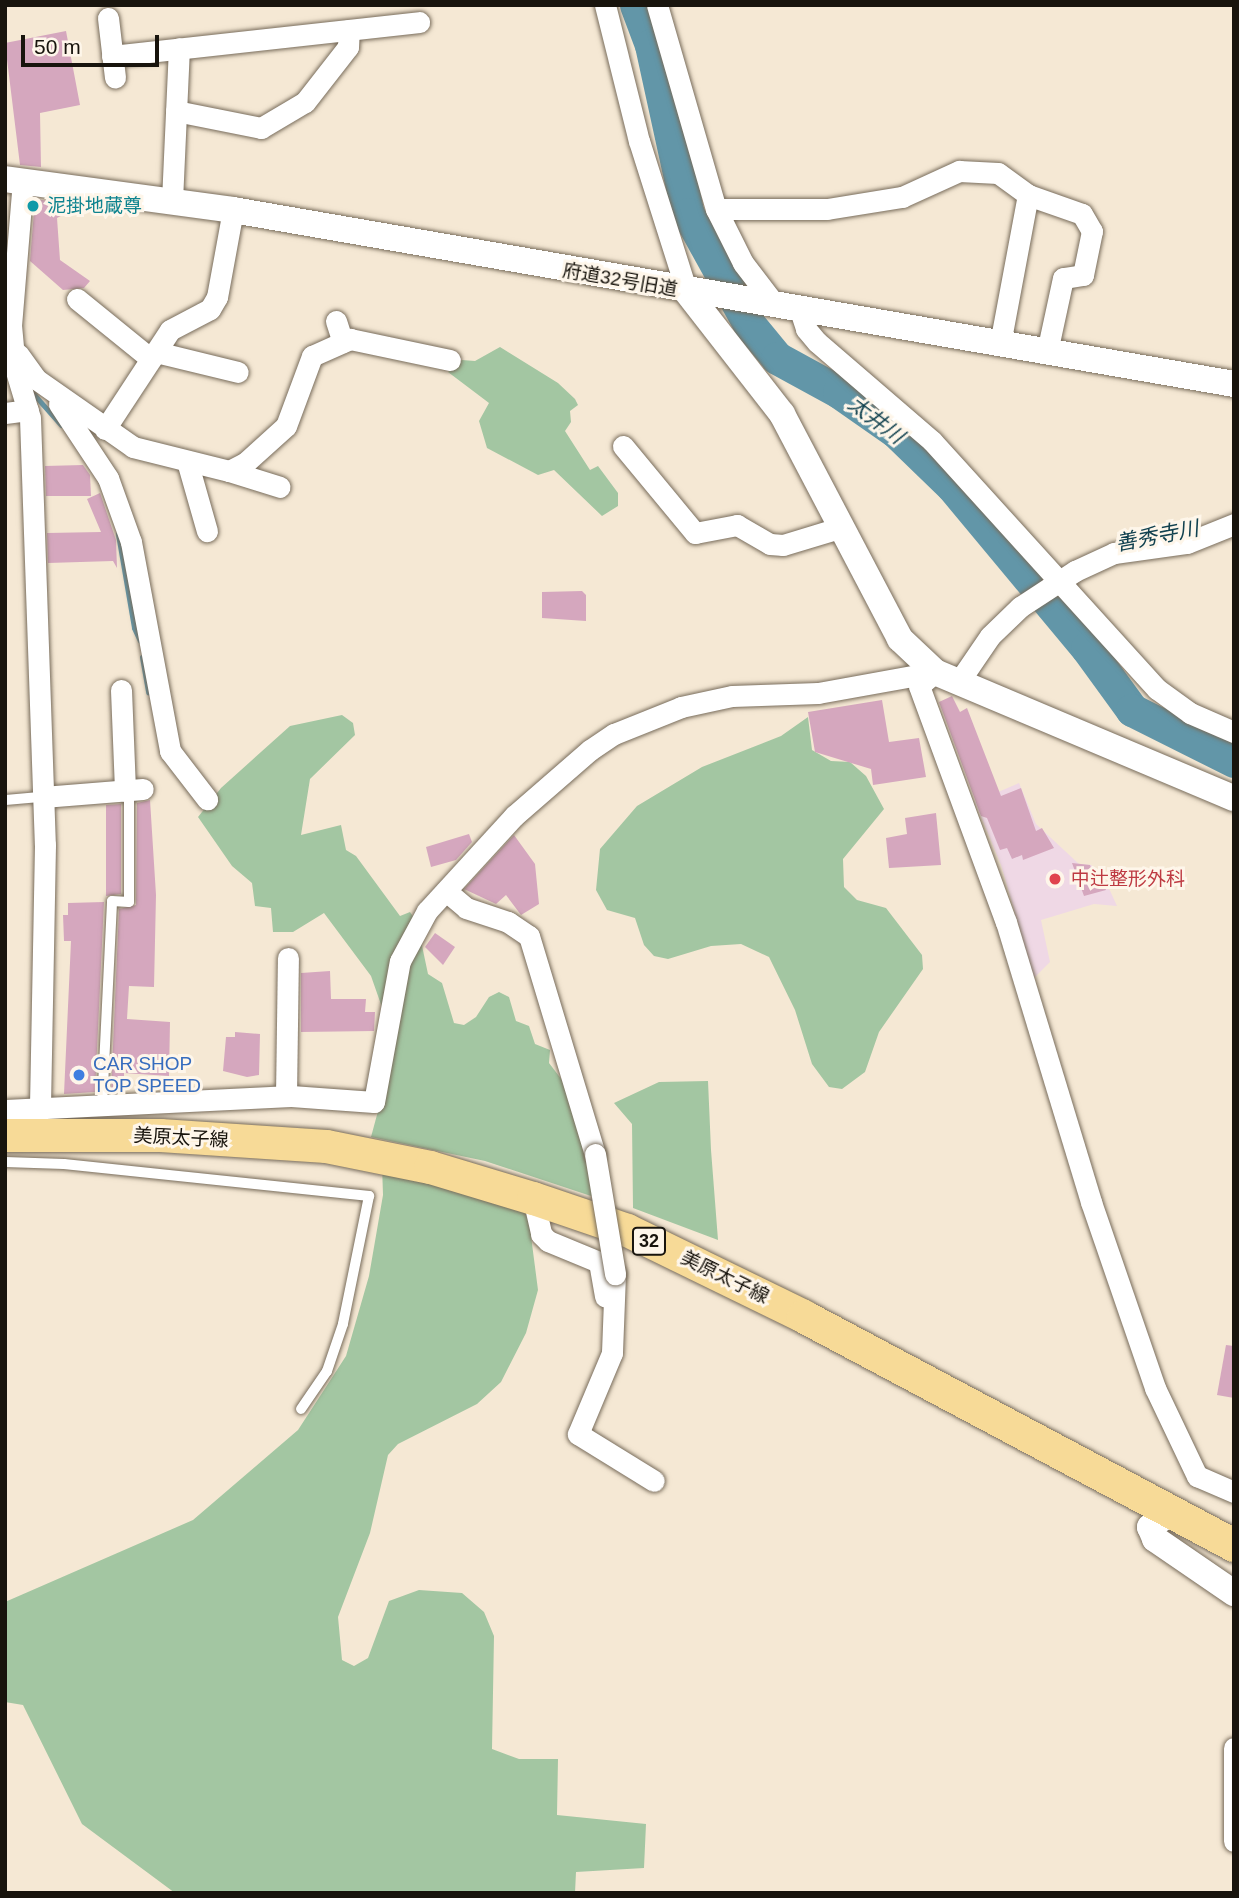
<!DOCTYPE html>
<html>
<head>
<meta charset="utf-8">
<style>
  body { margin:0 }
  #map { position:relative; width:1239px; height:1898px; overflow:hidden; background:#f5e8d4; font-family:Arial,"Noto Sans JP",sans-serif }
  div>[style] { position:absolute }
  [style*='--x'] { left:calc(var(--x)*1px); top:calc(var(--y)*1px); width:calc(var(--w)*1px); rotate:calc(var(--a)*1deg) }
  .medical>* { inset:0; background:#efd8e5 }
  .forest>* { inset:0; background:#a3c6a2 }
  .stream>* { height:5px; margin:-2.5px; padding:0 2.5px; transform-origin:2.5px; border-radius:2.5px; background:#6296a8 }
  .river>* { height:33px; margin:-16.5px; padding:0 16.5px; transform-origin:16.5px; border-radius:16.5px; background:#6296a8 }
  .building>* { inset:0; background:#d5a7be }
  .roads { filter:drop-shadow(0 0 2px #786c5b) drop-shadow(0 0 2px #786c5b) }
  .service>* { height:10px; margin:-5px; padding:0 5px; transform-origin:5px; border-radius:5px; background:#fff }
  .minor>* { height:21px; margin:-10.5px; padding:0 10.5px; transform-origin:10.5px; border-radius:10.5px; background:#fff }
  .tertiary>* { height:26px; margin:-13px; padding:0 13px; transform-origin:13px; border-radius:13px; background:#fff }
  .primary>* { height:33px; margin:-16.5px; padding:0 16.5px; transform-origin:16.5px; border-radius:16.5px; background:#f7da97 }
  .bridges { filter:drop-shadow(0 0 2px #786c5b) drop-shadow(0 0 2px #786c5b) }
  .minor-bridge>* { height:21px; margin:-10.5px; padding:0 10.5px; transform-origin:10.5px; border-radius:10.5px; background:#fff }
  .dots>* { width:19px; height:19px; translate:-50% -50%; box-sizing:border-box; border:4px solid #fef6ea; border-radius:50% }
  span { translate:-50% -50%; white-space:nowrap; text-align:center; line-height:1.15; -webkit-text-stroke:6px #fef6ea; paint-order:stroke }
  .shield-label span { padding:2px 5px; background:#fef6ea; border:2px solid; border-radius:5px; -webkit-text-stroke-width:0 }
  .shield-label { font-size:18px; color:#18140d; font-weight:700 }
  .culture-label { font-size:19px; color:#0d838f }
  .left { translate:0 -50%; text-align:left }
  .street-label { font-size:19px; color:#18140d }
  .health-label { font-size:19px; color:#be3a42 }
  .shop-label { font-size:19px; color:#366cbe }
  .water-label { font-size:21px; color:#11414f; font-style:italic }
  .frame { position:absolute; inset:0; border:7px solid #18140d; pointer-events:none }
  .scale { position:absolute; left:21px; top:35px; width:138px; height:32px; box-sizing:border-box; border:4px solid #18140d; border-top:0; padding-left:9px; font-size:21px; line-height:24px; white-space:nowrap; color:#18140d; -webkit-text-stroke:5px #fef6ea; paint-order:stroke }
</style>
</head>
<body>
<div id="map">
  <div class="medical">
    <div style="clip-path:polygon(1019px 783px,1036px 824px,1079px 864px,1091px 865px,1102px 873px,1117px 906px,1094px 904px,1041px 920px,1050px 962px,1034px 978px,1001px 865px,975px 802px)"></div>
  </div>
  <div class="forest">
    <div style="clip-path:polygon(500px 347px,558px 383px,575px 399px,578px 405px,570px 411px,571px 422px,565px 431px,590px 470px,598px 466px,618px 493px,618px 506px,602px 516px,554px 470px,538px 475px,487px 448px,479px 421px,489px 403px,448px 372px,462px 360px,475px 361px)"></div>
    <div style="clip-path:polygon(342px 715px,353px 723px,355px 735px,310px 779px,301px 835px,341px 825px,346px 850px,356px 856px,400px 916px,410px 912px,417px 922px,428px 974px,442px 983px,454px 1023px,464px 1025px,476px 1017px,489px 997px,499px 992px,509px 997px,516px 1021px,529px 1026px,535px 1044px,550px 1050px,549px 1063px,562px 1080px,576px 1120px,594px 1197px,485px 1161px,371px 1137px,381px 1100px,384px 1013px,371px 976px,324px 913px,293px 932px,273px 932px,271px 908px,255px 906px,252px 883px,232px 866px,198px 817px,221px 788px,290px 726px)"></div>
    <div style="clip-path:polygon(808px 717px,812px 750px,831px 761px,850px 762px,866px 776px,884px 809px,843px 859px,844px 887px,857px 900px,886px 908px,922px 955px,923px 969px,879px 1032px,865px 1072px,842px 1089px,829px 1087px,812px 1064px,795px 1010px,769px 957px,741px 944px,711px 946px,668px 959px,654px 956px,644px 945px,635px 918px,607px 910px,596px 890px,600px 849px,637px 806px,702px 767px,781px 736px)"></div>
    <div style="clip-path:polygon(708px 1081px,711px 1150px,718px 1240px,633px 1208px,632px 1124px,614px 1103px,659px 1082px)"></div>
    <div style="clip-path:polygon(382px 1165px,528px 1213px,538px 1290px,526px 1333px,501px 1382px,477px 1404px,398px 1444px,388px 1455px,370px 1533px,338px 1617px,342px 1660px,354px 1666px,368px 1658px,389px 1601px,419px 1590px,462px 1593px,484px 1612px,494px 1636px,492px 1749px,519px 1759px,558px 1759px,557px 1815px,646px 1824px,644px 1868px,576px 1872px,575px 1893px,175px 1893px,82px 1824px,23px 1705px,5px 1702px,5px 1602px,193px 1520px,298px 1430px,346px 1356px,369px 1276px,383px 1195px)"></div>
  </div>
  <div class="stream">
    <div style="--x:30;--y:390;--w:47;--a:48.5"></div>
    <div style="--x:118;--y:534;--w:95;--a:80.3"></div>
    <div style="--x:134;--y:628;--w:14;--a:65"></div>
    <div style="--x:142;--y:657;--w:36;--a:80"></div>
  </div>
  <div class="river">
    <div style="--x:636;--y:5;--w:43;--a:69.4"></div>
    <div style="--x:651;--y:45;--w:173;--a:77.7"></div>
    <div style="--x:688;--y:214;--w:126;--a:61"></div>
    <div style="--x:749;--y:324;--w:44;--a:50.5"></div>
    <div style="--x:777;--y:358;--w:71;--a:28.7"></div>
    <div style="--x:839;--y:392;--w:68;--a:34.9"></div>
    <div style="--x:895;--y:431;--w:79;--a:44"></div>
    <div style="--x:952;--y:486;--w:211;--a:50.2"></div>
    <div style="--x:1087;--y:648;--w:77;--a:54"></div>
    <div style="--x:1132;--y:710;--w:114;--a:26.6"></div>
  </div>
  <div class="building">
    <div style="clip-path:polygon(66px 31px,80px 105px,40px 113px,41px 167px,20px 165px,5px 43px)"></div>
    <div style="clip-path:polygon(35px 199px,70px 204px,70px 211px,57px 218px,60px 260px,90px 281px,84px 288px,63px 290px,30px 261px)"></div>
    <div style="clip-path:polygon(83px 465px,90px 475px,91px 496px,46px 496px,45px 466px)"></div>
    <div style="clip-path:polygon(100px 493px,116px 540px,117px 568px,113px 561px,48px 563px,47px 533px,101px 532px,87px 499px)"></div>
    <div style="clip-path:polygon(582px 591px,586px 595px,586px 621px,542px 618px,542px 592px)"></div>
    <div style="clip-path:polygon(952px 696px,960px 712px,967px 708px,1001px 796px,1021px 788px,1036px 831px,1042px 828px,1054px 848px,1023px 860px,1022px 855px,1012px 859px,1007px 848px,1000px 850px,987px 818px,981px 816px,939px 702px)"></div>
    <div style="clip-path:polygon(882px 700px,889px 742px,919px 738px,926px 777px,873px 785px,871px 769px,815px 752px,808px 712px)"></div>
    <div style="clip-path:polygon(150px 800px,156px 895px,154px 987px,129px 986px,127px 1019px,170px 1022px,169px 1076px,124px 1073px,124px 1091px,111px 1092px,119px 909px,136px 905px,137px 803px)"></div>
    <div style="clip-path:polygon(121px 804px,121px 894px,106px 896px,106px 805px)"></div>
    <div style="clip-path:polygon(936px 813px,941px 865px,889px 868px,886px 838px,907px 834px,905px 818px)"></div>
    <div style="clip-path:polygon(469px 834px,472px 842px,456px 860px,431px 867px,426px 847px)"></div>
    <div style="clip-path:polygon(514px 835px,535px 864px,539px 904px,521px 915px,506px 895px,496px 904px,464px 889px)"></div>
    <div style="clip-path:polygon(1072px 863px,1090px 865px,1093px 874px,1100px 872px,1106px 890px,1084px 896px)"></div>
    <div style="clip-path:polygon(104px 902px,95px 1092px,64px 1094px,71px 941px,64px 941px,63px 915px,68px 915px,68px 903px)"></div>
    <div style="clip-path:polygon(435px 933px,455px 947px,443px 965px,425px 947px)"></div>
    <div style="clip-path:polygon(330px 971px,331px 999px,366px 999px,365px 1012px,375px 1012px,374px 1031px,301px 1032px,301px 973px)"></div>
    <div style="clip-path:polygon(235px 1032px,260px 1034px,259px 1075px,247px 1077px,223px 1071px,226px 1037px,235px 1037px)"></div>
    <div style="clip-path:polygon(1226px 1345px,1234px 1346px,1234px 1398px,1217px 1395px)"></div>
  </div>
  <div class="roads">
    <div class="service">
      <div style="--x:5;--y:800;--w:38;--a:-5"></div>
      <div style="--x:102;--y:1107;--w:206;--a:-87.2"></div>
      <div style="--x:112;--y:901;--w:17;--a:3"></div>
      <div style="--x:129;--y:902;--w:112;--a:-90"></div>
      <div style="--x:5;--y:1162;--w:59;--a:1.9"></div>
      <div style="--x:64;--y:1164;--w:307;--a:6"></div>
      <div style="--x:369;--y:1196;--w:131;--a:101.5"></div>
      <div style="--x:343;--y:1324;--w:50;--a:108.8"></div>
      <div style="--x:327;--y:1371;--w:46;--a:124.4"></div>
    </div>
    <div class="minor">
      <div style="--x:605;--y:5;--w:140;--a:76"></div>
      <div style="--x:639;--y:141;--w:158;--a:72.4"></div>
      <div style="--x:657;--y:5;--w:212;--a:73.9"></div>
      <div style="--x:716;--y:209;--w:60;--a:63.4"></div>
      <div style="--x:743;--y:263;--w:54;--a:52.5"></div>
      <div style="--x:108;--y:18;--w:60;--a:83.3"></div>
      <div style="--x:112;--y:56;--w:309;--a:-6.3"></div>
      <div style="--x:176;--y:111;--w:87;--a:11.3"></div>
      <div style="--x:261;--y:128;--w:51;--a:-30.6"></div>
      <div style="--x:305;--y:102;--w:70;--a:-52"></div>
      <div style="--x:348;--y:47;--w:17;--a:-87"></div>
      <div style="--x:23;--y:180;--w:145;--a:94.7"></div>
      <div style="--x:11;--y:325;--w:43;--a:84.7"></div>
      <div style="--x:15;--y:368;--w:52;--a:73.3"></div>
      <div style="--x:30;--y:418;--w:427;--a:88"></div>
      <div style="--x:45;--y:845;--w:265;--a:91.1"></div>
      <div style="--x:172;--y:201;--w:153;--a:-87.4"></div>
      <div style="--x:716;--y:209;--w:111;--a:0"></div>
      <div style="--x:827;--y:209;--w:76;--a:-9.1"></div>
      <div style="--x:902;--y:197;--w:63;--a:-24.5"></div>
      <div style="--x:959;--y:171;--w:39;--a:3"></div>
      <div style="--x:998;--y:173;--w:37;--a:36"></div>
      <div style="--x:1028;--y:195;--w:57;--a:19.4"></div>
      <div style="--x:1082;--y:214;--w:20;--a:60"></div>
      <div style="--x:1092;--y:231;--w:45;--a:101.6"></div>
      <div style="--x:1083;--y:275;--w:20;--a:171"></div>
      <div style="--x:1063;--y:278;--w:76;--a:102.2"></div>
      <div style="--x:77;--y:299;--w:95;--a:39"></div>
      <div style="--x:800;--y:310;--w:20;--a:72"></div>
      <div style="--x:806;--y:329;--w:17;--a:50"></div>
      <div style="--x:817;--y:342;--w:152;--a:40.7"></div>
      <div style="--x:932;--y:441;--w:335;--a:47.8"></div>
      <div style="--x:1157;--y:689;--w:41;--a:36"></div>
      <div style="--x:1190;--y:713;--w:48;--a:23.4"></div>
      <div style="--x:336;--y:321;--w:22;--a:72"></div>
      <div style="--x:1000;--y:344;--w:152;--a:-79.4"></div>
      <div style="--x:156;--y:352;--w:84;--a:13.7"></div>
      <div style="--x:18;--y:354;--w:31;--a:54"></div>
      <div style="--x:36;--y:379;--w:118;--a:35"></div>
      <div style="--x:133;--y:447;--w:99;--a:14"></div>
      <div style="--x:229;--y:471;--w:18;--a:-27"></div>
      <div style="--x:245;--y:463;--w:55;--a:-42.1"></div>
      <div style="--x:286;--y:426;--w:75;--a:-69.6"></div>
      <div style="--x:312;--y:356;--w:42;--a:-24.1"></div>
      <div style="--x:350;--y:339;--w:102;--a:11.9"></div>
      <div style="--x:59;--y:404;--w:89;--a:56.5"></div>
      <div style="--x:108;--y:478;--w:68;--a:70.2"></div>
      <div style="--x:131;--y:542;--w:213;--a:79.4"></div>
      <div style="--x:170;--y:751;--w:61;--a:52.4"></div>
      <div style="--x:5;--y:413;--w:23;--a:-7"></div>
      <div style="--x:105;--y:429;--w:118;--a:-56.7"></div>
      <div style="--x:170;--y:330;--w:45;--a:-27.7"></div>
      <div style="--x:210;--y:309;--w:14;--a:-60"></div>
      <div style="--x:217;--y:297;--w:88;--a:-79.6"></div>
      <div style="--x:623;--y:446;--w:113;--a:50.4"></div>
      <div style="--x:695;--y:533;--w:43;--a:-10.8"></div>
      <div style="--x:737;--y:525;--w:38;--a:30"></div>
      <div style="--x:770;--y:544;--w:13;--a:4"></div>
      <div style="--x:783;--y:545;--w:59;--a:-16.9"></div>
      <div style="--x:187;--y:461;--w:73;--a:74.1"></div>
      <div style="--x:229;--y:471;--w:53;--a:17.4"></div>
      <div style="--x:935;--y:672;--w:21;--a:139"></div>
      <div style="--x:919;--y:686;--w:252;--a:69.8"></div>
      <div style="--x:1006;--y:922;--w:293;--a:73.1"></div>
      <div style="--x:1091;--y:1202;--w:197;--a:71"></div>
      <div style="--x:1155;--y:1388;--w:98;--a:64.5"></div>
      <div style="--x:1197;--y:1476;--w:40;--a:23.4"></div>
      <div style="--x:960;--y:680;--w:53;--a:-55.7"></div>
      <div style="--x:990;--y:636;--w:42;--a:-44"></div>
      <div style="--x:1020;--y:607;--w:66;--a:-33.2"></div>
      <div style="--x:1075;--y:571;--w:43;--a:-24.8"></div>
      <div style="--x:1114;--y:553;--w:74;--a:-7.8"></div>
      <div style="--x:1187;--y:543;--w:51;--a:-22"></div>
      <div style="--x:121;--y:690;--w:101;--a:87.7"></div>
      <div style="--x:43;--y:797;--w:100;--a:-4.6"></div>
      <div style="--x:446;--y:891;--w:26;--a:40"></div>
      <div style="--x:466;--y:908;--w:44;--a:18.4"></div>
      <div style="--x:508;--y:922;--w:25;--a:34"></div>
      <div style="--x:529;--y:936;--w:228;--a:73.2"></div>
      <div style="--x:286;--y:1096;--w:138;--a:-89.2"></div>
      <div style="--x:5;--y:1110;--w:286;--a:-2.8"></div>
      <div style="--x:291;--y:1096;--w:83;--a:4.1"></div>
      <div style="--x:374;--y:1102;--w:143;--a:-79.6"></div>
      <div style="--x:400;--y:961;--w:57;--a:-61.6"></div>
      <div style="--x:427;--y:911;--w:129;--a:-47.5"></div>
      <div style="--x:514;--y:816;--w:101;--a:-41"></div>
      <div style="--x:590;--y:750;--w:29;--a:-34"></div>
      <div style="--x:614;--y:734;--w:72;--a:-21.9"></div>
      <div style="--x:681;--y:707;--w:52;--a:-12.2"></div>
      <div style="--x:732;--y:696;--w:86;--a:-2"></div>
      <div style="--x:818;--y:693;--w:119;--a:-10.2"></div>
      <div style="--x:533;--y:1198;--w:37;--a:77"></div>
      <div style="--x:541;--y:1234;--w:10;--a:45"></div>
      <div style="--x:548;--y:1241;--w:55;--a:22.4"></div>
      <div style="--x:599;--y:1262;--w:35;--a:80"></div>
      <div style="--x:615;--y:1274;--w:79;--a:92.2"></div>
      <div style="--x:612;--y:1353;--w:88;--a:112.8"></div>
      <div style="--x:578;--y:1434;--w:89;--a:31.7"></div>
      <div style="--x:1234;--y:1748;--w:93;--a:90"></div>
    </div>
    <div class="tertiary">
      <div style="--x:5;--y:179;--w:230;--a:7.7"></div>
      <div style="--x:233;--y:210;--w:1016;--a:9.86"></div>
      <div style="--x:687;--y:292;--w:155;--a:52.1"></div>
      <div style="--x:782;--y:414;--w:254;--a:62.3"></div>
      <div style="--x:900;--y:639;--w:48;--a:43.3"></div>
      <div style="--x:935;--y:672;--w:324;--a:22.9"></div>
      <div style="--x:1171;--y:1512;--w:26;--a:144"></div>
      <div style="--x:1150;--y:1527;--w:13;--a:67"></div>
      <div style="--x:1155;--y:1539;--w:96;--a:34.4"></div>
    </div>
    <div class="primary">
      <div style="--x:5;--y:1135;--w:155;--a:0"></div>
      <div style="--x:160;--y:1135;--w:166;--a:3.8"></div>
      <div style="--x:326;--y:1146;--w:106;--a:11.4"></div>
      <div style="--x:430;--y:1167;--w:108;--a:16.8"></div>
      <div style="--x:533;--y:1198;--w:99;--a:18.8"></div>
      <div style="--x:627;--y:1230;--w:196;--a:26"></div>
      <div style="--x:803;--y:1316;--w:488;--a:28"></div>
    </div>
  </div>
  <div class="bridges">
    <div class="minor-bridge">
      <div style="--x:595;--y:1154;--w:122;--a:80.5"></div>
    </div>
  </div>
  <div class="dots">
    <div style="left:33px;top:206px;background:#0f9aa8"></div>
    <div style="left:1055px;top:879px;background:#e0444e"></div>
    <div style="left:79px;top:1075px;background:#3f7fe0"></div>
  </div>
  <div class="shield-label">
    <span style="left:649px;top:1241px">32</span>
  </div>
  <div class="culture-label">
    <span class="left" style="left:47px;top:206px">泥掛地蔵尊</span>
  </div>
  <div class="street-label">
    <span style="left:620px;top:280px;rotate:10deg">府道32号旧道</span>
    <span style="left:181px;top:1138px;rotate:3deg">美原太子線</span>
    <span style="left:725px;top:1277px;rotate:26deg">美原太子線</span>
  </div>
  <div class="health-label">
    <span class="left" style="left:1071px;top:879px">中辻整形外科</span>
  </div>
  <div class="shop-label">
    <span class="left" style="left:93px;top:1075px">CAR SHOP<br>TOP SPEED</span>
  </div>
  <div class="water-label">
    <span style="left:876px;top:420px;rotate:37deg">太井川</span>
    <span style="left:1157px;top:536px;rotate:-11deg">善秀寺川</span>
  </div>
  <div class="frame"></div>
  <div class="scale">50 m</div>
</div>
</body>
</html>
